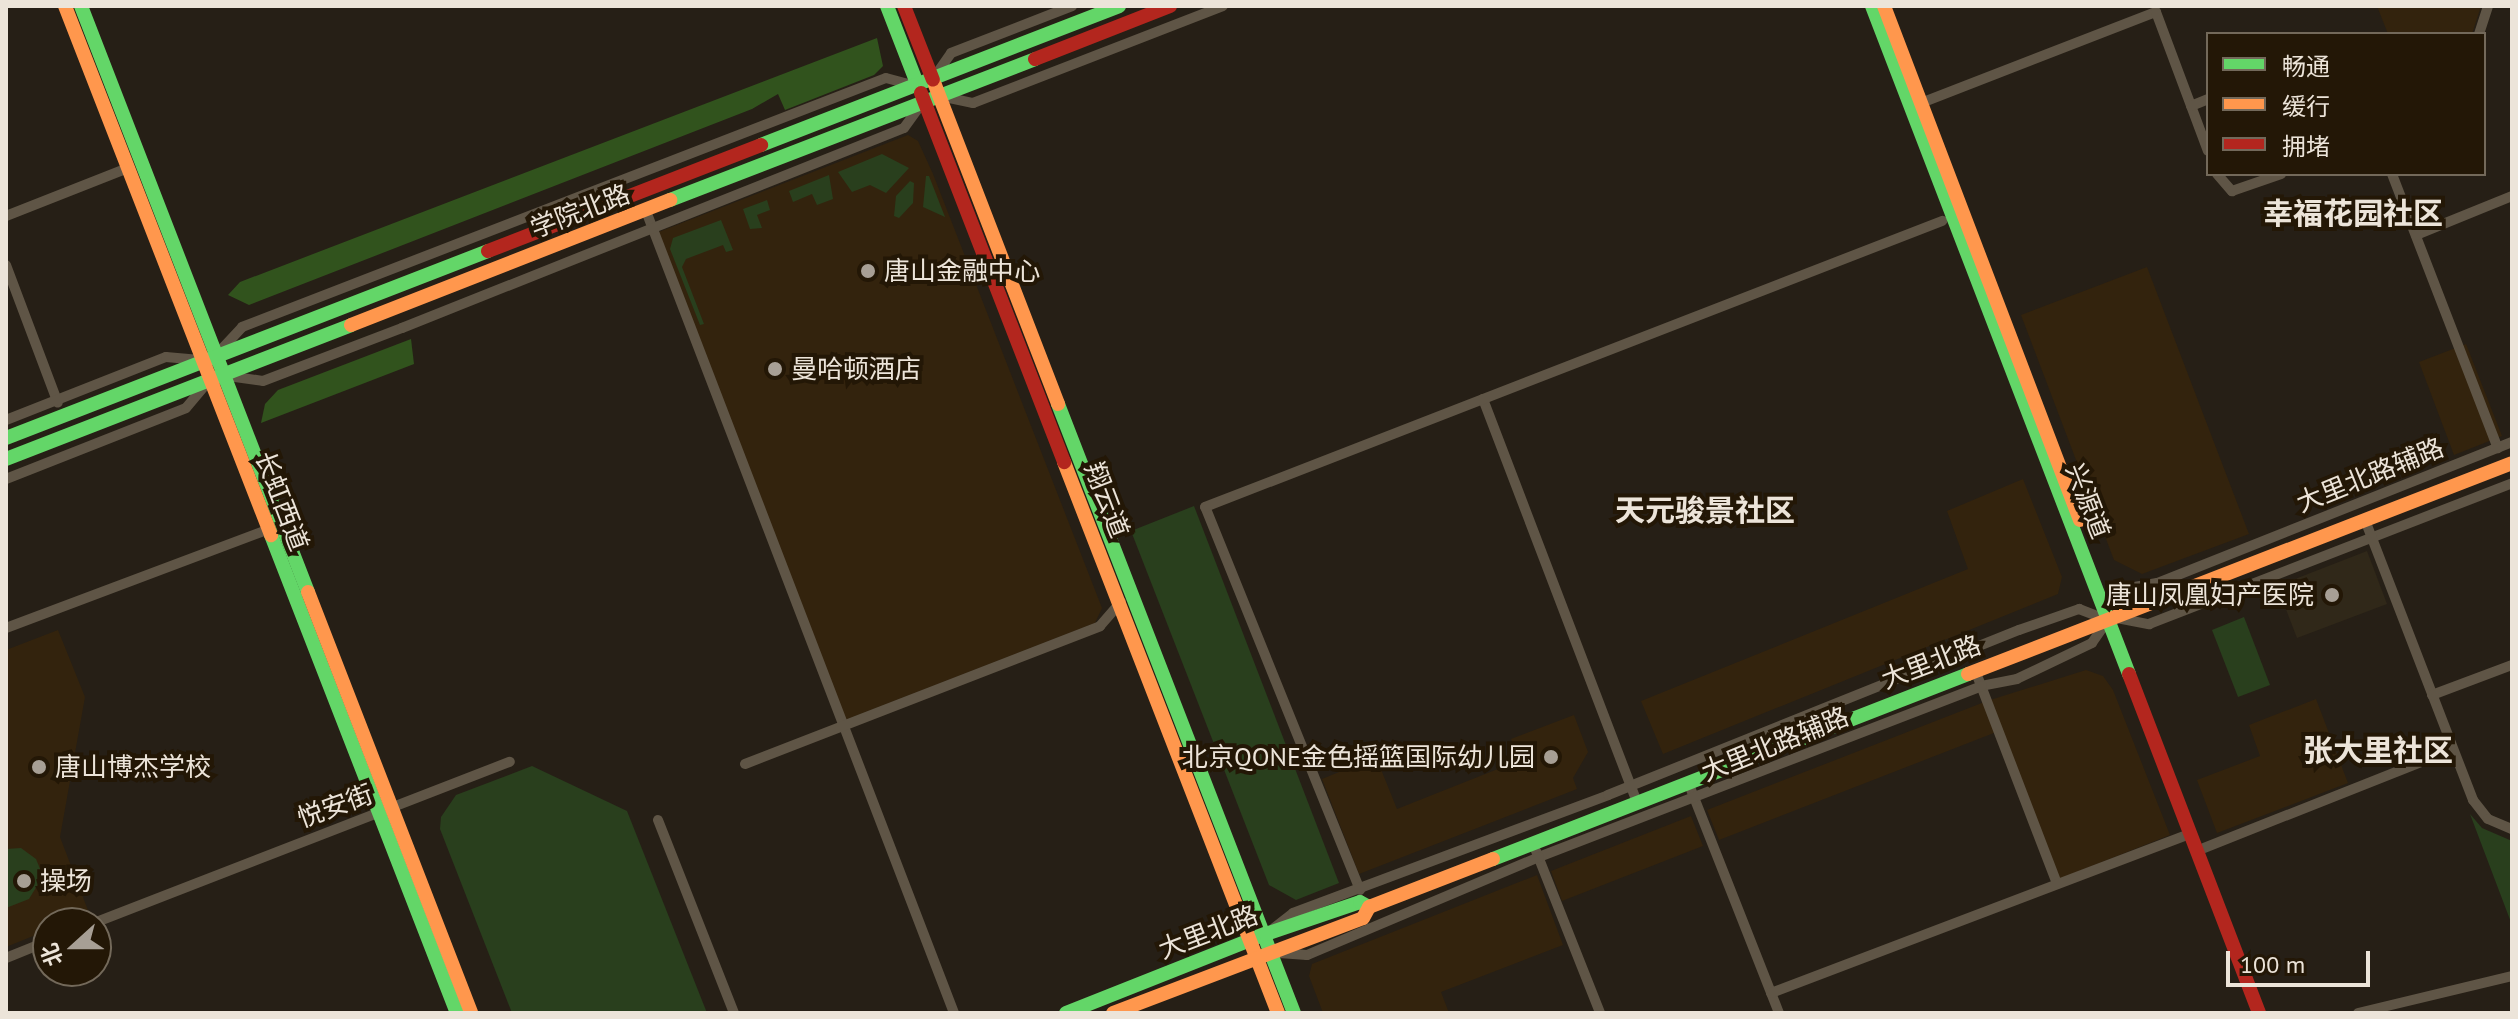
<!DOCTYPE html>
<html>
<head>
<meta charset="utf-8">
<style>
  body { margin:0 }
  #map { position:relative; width:2518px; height:1019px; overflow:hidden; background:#261f16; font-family:"PT Sans","Noto Sans SC",sans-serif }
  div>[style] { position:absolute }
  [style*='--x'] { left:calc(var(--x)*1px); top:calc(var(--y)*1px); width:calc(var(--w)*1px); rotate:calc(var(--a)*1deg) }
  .built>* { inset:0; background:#33230d }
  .medical>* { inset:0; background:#302819 }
  .green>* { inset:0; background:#293f1d }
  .forest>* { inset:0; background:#31531d }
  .street>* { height:10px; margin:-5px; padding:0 5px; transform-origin:5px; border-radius:5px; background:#5f5546 }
  .fast>* { height:14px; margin:-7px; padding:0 7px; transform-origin:7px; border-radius:7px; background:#63d668 }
  .slow>* { height:14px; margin:-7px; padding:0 7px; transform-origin:7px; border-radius:7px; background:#ff974d }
  .jam>* { height:14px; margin:-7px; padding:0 7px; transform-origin:7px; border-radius:7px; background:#b3261e }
  .dots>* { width:22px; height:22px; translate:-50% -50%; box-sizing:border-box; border:4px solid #231706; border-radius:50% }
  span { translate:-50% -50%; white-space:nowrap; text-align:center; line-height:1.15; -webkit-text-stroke:8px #231706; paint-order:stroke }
  .street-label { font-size:26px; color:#ece4d9 }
  .poi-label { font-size:26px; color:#ece4d9 }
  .left { translate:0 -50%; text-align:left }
  .right { translate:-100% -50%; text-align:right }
  .quarter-label { font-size:30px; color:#ece4d9; font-weight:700 }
  .frame { position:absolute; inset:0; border:8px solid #ece4d9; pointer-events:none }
  .legend { position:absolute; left:2206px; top:32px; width:280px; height:144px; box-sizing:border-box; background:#231706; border:2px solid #73695a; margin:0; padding:10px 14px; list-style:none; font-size:24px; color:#ece4d9 }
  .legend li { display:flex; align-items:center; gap:16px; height:40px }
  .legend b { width:40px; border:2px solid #73695a }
  .north { position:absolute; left:32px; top:907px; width:80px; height:80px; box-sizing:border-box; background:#231706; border:2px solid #73695a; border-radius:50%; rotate:249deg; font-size:22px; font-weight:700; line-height:32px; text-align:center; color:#ece4d9 }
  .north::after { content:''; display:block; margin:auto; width:28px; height:36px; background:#a79f95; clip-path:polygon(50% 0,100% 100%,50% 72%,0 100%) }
  .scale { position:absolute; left:2226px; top:951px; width:144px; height:36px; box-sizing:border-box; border:4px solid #ece4d9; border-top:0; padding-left:10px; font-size:24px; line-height:28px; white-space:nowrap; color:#ece4d9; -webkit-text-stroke:6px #231706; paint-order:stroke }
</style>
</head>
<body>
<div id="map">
  <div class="built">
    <div style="clip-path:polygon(2377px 6px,2481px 6px,2472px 34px,2388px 34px)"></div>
    <div style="clip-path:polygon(908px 135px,918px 141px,933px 174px,1102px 608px,1095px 623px,845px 720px,651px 235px)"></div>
    <div style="clip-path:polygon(2147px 267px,2249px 534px,2142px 574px,2114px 560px,2021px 315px)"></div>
    <div style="clip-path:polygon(2466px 344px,2502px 436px,2454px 455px,2419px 362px)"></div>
    <div style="clip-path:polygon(2023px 479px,2062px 577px,2058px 594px,1663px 754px,1641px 701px,1968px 569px,1947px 511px)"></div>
    <div style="clip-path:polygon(58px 630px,85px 697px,60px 837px,89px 913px,48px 923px,48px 930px,6px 947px,6px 650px)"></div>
    <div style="clip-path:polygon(2086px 670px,2103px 676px,2113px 690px,2170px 835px,2059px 879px,1999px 731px,1719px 840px,1707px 810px,1987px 701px)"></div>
    <div style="clip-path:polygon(2316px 699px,2348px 783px,2217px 833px,2197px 780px,2260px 756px,2249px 725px)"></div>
    <div style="clip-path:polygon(1574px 715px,1588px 752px,1573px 778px,1577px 789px,1359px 874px,1322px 779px,1376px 757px,1397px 809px,1518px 761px,1511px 739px)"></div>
    <div style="clip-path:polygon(1691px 816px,1703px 846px,1562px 901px,1551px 871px)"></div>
    <div style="clip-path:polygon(1537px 875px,1563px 945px,1441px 992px,1449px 1013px,1323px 1013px,1309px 976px,1312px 964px)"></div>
  </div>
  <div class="medical">
    <div style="clip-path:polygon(2367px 551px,2387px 604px,2297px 638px,2277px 586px)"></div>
  </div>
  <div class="green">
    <div style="clip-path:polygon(882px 154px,909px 168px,886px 193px,870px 185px,852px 192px,838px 172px)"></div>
    <div style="clip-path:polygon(829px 175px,833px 199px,817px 205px,812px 194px,793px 202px,789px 191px)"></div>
    <div style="clip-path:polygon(926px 176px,929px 176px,945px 217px,923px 207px)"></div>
    <div style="clip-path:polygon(910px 181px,914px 183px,913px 203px,899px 218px,894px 216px,896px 196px)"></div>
    <div style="clip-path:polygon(767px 200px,770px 210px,757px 215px,762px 228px,750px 229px,743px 209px)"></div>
    <div style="clip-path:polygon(721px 220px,733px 250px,726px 252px,723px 245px,686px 259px,682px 267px,704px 324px,700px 325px,670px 249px,673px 238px)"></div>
    <div style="clip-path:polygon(1194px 506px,1339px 883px,1296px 900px,1269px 885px,1131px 531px)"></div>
    <div style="clip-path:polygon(2244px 617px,2270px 685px,2238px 697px,2212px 630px)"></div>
    <div style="clip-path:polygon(532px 766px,627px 811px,707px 1013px,512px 1013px,440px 829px,441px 817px,456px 795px)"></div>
    <div style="clip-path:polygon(2470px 814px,2482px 828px,2512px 841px,2512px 925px)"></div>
    <div style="clip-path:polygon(21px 848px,36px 859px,43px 876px,29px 899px,6px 908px,6px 849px)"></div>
  </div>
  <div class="forest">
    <div style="clip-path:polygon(877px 38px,883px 66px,874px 75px,785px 110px,778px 94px,752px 109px,249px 305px,228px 295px,240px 282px)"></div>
    <div style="clip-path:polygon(411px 339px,414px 364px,261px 423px,265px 404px,278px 390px)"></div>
  </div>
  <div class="street">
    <div style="--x:2479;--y:34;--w:29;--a:-72"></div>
    <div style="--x:935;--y:76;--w:28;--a:-55"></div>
    <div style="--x:951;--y:53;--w:130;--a:-21.2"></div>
    <div style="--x:940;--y:96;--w:34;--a:12"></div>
    <div style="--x:973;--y:103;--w:268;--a:-21.2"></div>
    <div style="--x:1921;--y:103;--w:252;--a:-21.2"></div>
    <div style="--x:2156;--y:12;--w:148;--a:69.5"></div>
    <div style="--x:2191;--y:106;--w:18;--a:-22"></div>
    <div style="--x:2217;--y:174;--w:23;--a:49"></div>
    <div style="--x:2232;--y:191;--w:52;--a:-19.1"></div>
    <div style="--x:2392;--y:174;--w:294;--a:68.9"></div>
    <div style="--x:646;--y:211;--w:859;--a:68.99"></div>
    <div style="--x:6;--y:216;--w:131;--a:-21.5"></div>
    <div style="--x:2416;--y:235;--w:104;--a:-22.1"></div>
    <div style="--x:6;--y:265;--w:147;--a:69.4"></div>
    <div style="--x:219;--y:352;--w:34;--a:-47"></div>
    <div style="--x:242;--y:327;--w:690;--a:-21.14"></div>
    <div style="--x:886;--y:78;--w:28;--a:15"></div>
    <div style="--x:228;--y:376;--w:35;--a:8"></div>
    <div style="--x:263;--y:381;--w:149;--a:-20.9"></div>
    <div style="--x:402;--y:328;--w:540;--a:-21.72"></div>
    <div style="--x:904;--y:128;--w:31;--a:-54"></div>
    <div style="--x:1483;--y:399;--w:432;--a:69.1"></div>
    <div style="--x:6;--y:420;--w:172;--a:-21.5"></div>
    <div style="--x:166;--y:357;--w:34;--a:5"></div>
    <div style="--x:2512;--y:442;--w:382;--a:158.3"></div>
    <div style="--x:2157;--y:583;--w:23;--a:170"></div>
    <div style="--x:2134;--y:587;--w:35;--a:119"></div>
    <div style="--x:2117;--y:618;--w:33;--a:11"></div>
    <div style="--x:2149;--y:624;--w:389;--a:-21.2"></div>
    <div style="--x:6;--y:479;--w:193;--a:-21.5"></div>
    <div style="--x:186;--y:408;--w:33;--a:-50"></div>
    <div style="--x:2365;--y:520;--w:300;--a:68.9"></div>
    <div style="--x:2473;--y:800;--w:24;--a:52"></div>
    <div style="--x:2488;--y:819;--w:26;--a:23"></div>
    <div style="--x:6;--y:628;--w:279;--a:-20.6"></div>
    <div style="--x:1975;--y:670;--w:229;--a:69"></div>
    <div style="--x:2432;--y:695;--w:85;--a:-20.6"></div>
    <div style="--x:745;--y:764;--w:381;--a:-21.2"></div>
    <div style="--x:1100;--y:626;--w:32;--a:-49"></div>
    <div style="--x:1688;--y:782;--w:248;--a:68.5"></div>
    <div style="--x:658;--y:820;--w:207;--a:68.5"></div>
    <div style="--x:2204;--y:848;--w:267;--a:-21.6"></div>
    <div style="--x:1536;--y:851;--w:174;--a:68.4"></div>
    <div style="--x:1360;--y:890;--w:413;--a:-112"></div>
    <div style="--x:1205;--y:507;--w:791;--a:-21.21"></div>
    <div style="--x:94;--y:923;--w:446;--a:-21.2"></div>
    <div style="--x:1274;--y:928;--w:24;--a:-38"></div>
    <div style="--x:1293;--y:913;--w:336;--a:-20.5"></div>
    <div style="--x:1608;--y:795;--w:443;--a:-21.9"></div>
    <div style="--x:2019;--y:630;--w:64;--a:-19.3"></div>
    <div style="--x:2079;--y:609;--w:31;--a:21"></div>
    <div style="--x:2108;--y:620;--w:28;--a:125"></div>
    <div style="--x:2092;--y:643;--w:83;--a:154.4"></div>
    <div style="--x:2017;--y:679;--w:36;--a:169"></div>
    <div style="--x:1982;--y:686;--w:475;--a:158.9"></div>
    <div style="--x:1539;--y:857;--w:252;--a:157.1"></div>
    <div style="--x:1307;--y:955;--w:28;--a:-176"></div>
    <div style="--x:6;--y:958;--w:45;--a:-22"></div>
    <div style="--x:1771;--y:993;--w:447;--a:-20.8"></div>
    <div style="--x:2358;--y:1013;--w:158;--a:-13.5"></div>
  </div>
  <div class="fast">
    <div style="--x:81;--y:6;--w:628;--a:68.83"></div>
    <div style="--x:887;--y:6;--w:86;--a:68.8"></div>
    <div style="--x:1872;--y:6;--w:716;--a:68.96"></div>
    <div style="--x:761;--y:145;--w:384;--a:-21.2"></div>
    <div style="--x:670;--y:200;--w:391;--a:-21.1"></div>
    <div style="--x:1058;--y:404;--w:653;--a:68.82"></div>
    <div style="--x:6;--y:438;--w:517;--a:-21.2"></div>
    <div style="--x:6;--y:459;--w:370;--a:-21.2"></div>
    <div style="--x:271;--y:535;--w:513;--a:68.74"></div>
    <div style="--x:1493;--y:859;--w:510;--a:-21.28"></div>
    <div style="--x:1066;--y:1013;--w:215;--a:-21.6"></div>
    <div style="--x:1266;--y:934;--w:99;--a:-18.8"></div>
    <div style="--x:1360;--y:902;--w:10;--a:29"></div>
  </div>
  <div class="slow">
    <div style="--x:65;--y:6;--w:568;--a:68.72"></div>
    <div style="--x:1884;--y:6;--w:550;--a:69.13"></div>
    <div style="--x:935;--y:85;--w:342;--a:68.9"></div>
    <div style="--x:351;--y:325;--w:343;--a:-21.4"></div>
    <div style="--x:1064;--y:462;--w:591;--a:68.77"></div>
    <div style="--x:308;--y:592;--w:451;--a:68.8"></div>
    <div style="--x:1968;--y:674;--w:583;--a:-21.2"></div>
    <div style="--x:1113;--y:1013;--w:267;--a:-20.8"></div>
    <div style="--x:1363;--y:918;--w:13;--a:-61"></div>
    <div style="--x:1369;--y:907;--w:133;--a:-21.2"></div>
  </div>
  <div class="jam">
    <div style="--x:904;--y:6;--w:79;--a:68.6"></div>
    <div style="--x:1035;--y:59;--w:145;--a:-21.4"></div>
    <div style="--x:921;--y:93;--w:396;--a:68.8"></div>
    <div style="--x:488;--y:251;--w:293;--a:-21.2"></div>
    <div style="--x:2129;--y:674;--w:363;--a:69"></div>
  </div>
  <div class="dots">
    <div style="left:868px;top:271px;background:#a79f95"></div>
    <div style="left:775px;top:369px;background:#a79f95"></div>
    <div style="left:2332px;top:595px;background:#a79f95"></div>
    <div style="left:1551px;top:757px;background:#a79f95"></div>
    <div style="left:39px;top:767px;background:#a79f95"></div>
    <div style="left:24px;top:881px;background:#a79f95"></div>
  </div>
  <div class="street-label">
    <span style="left:580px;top:211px;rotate:-21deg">学院北路</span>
    <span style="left:2370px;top:475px;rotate:-22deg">大里北路辅路</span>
    <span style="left:1107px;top:500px;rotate:69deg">翔云道</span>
    <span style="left:282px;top:501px;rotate:69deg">长虹西道</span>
    <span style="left:2088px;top:501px;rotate:69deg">兴源道</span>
    <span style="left:1931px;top:662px;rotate:-21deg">大里北路</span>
    <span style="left:1775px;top:744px;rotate:-22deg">大里北路辅路</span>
    <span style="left:335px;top:806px;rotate:-20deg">悦安街</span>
    <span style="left:1208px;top:932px;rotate:-21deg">大里北路</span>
  </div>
  <div class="poi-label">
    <span class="left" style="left:884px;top:271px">唐山金融中心</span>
    <span class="left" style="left:791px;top:369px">曼哈顿酒店</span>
    <span class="right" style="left:2314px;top:595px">唐山凤凰妇产医院</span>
    <span class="right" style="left:1535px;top:757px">北京QONE金色摇篮国际幼儿园</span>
    <span class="left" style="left:55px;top:767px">唐山博杰学校</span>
    <span class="left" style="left:40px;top:881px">操场</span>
  </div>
  <div class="quarter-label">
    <span style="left:2353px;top:213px">幸福花园社区</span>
    <span style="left:1705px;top:510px">天元骏景社区</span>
    <span style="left:2378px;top:750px">张大里社区</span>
  </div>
  <div class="frame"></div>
  <ul class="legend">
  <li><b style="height:10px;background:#63d668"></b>畅通</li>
  <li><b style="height:10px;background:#ff974d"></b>缓行</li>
  <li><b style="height:10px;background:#b3261e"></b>拥堵</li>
  </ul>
  <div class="north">北</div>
  <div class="scale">100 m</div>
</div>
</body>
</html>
